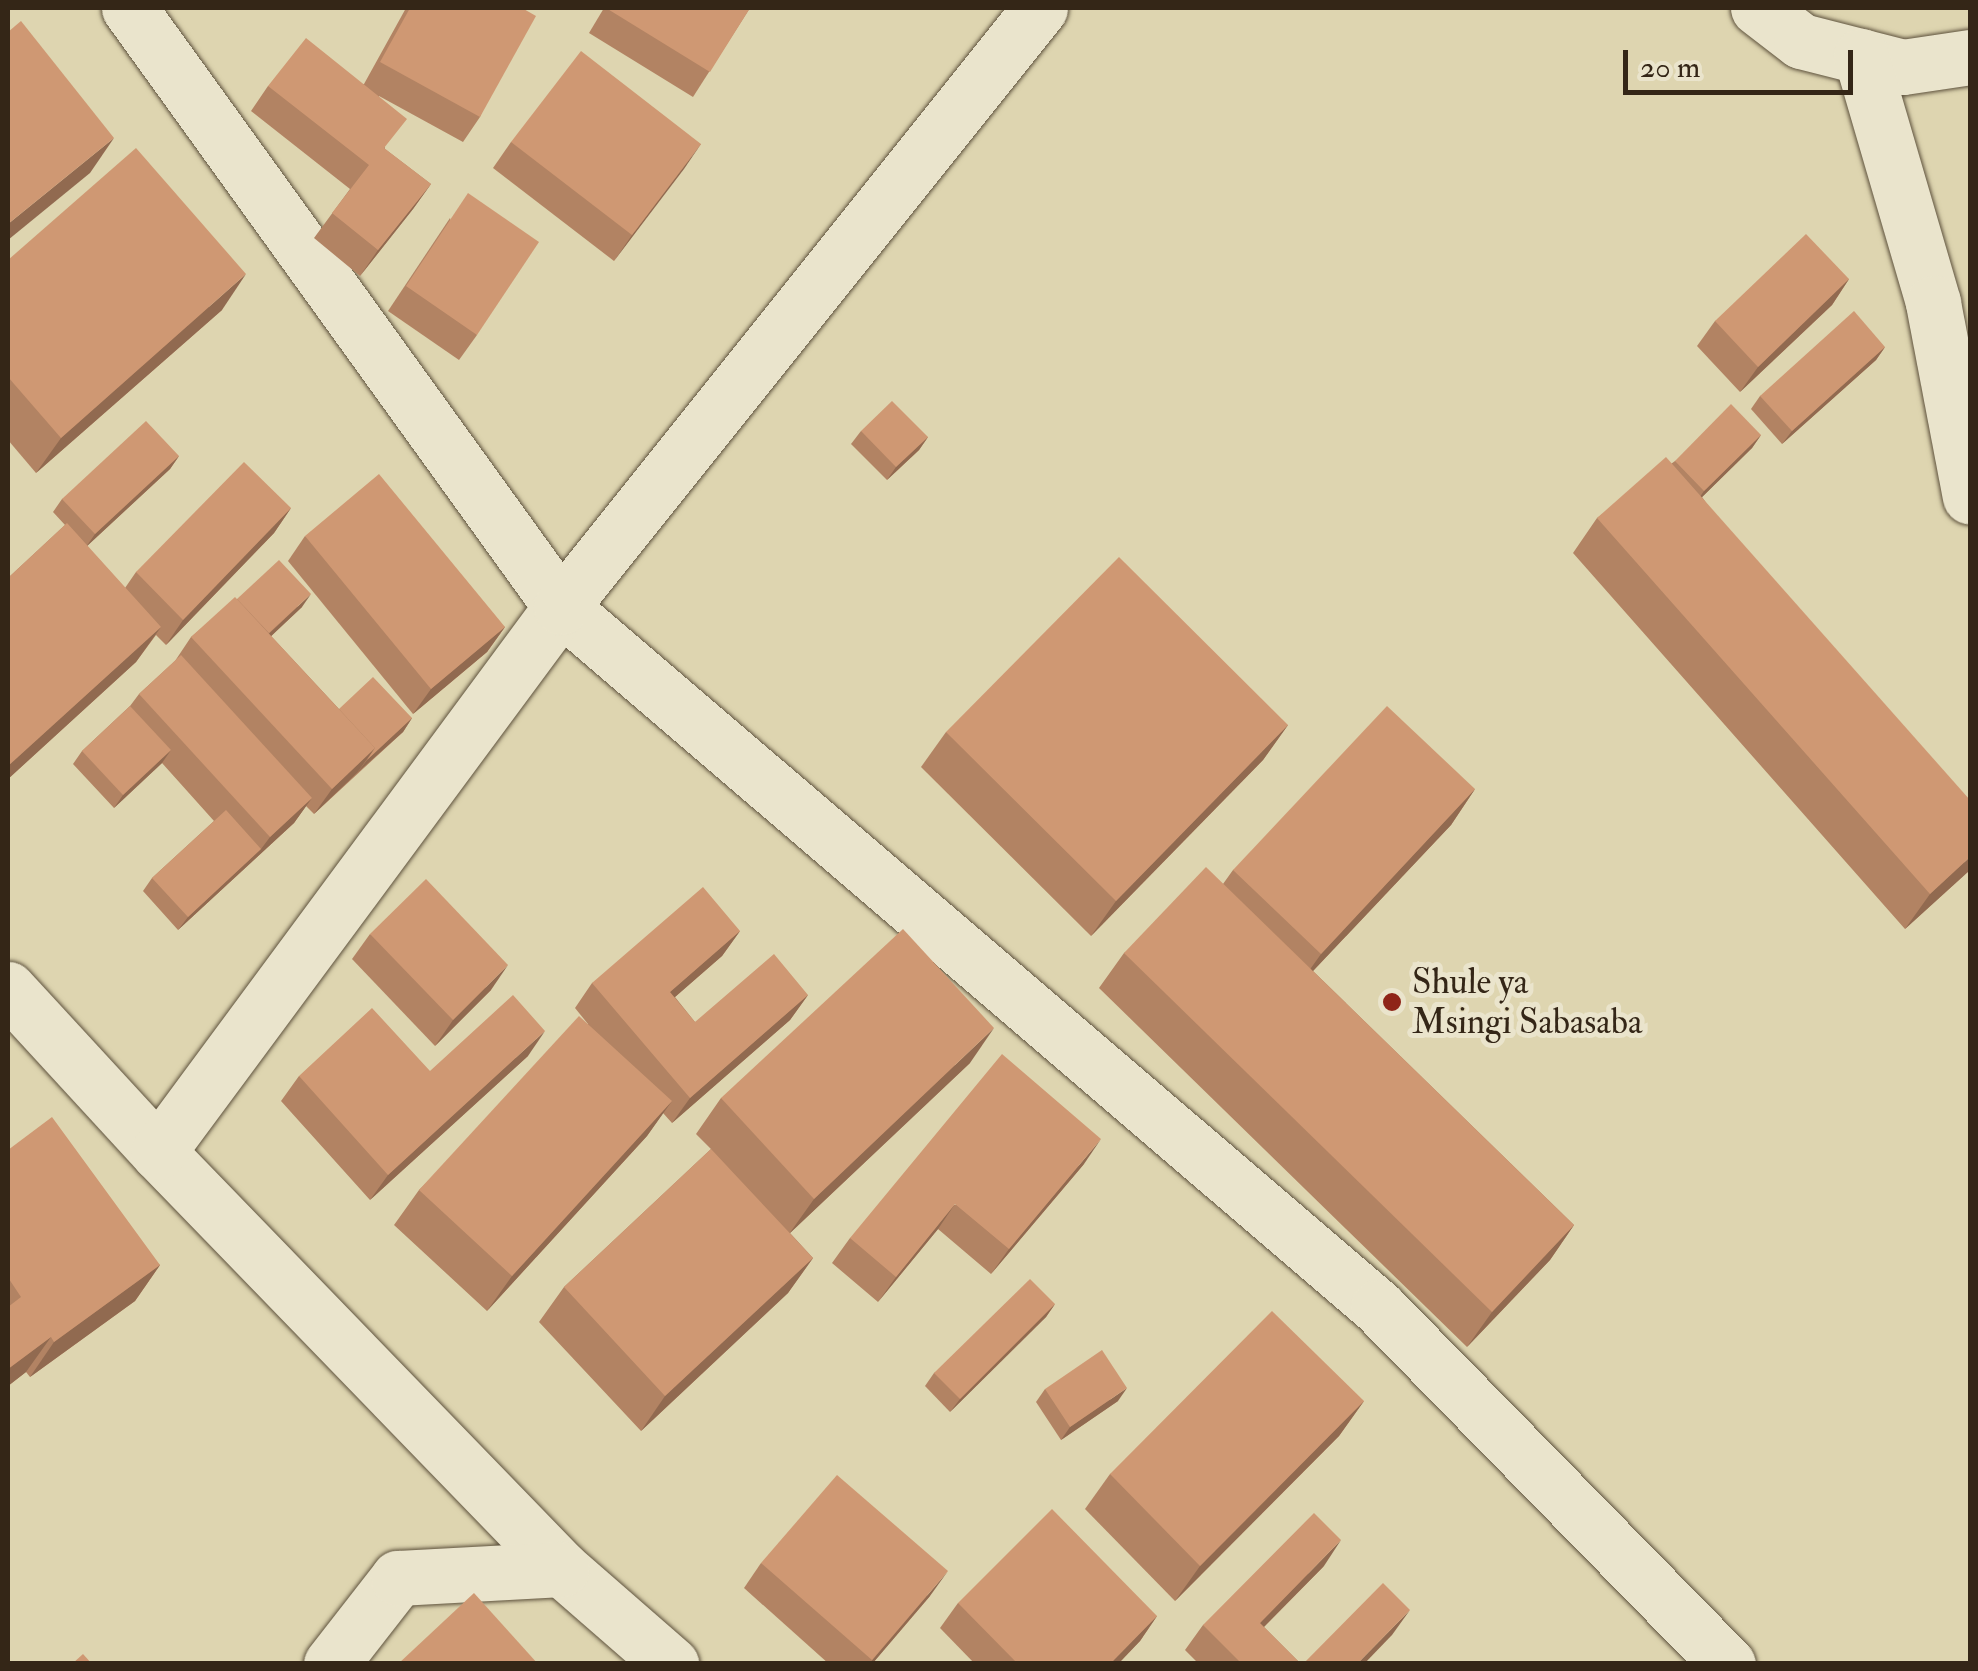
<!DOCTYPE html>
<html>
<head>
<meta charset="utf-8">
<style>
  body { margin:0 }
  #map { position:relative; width:1978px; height:1671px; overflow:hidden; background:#ded5b0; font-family:"IM FELL Double Pica",serif }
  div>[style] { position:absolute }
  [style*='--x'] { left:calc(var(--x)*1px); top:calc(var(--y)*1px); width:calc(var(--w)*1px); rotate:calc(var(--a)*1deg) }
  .roads { filter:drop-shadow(0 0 2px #5e523d) drop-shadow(0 0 2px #5e523d) }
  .minor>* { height:55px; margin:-27.5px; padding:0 27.5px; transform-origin:27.5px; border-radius:27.5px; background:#eae4cc }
  .wall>* { inset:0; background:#b28363 }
  .shaded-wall>* { inset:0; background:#916a50 }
  .building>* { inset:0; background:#cf9873 }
  .dots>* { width:28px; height:28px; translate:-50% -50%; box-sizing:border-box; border:5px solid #eae4cc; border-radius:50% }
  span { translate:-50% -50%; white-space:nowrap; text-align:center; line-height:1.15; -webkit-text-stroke:10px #eae4cc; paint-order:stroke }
  .poi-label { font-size:35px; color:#342617 }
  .left { translate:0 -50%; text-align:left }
  .frame { position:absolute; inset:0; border:10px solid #342617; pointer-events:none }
  .scale { position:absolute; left:1623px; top:50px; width:230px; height:45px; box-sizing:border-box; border:5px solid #342617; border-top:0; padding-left:12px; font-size:30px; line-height:35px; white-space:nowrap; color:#342617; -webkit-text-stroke:8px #eae4cc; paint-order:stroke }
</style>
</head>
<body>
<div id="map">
  <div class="roads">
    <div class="minor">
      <div style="--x:129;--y:8;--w:739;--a:54.2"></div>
      <div style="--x:561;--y:607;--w:1076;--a:40.59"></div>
      <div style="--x:1378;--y:1307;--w:500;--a:45.6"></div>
      <div style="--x:1758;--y:8;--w:54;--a:37.5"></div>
      <div style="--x:1801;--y:41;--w:105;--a:14.3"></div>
      <div style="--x:1903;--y:67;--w:68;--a:-8.5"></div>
      <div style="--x:1861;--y:56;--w:257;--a:73.7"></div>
      <div style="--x:1933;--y:303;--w:197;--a:79.2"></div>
      <div style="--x:8;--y:989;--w:222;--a:47.4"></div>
      <div style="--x:158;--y:1152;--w:581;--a:45.91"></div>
      <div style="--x:562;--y:1569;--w:145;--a:41.1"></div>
      <div style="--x:158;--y:1152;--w:678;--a:-53.52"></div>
      <div style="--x:561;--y:607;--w:767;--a:-51.35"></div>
      <div style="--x:331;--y:1664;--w:109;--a:-52.1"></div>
      <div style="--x:398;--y:1578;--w:164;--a:-3.1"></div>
    </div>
  </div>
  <div class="wall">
    <div style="clip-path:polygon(406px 8px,522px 8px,480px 117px,463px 142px,379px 96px,385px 149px,431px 184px,413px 209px,360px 276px,314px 238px,350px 189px,251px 111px,268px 86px,364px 84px)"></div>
    <div style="clip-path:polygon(604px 8px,750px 8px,693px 97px,589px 33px)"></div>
    <div style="clip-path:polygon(511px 142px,701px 144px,614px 261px,493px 168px)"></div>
    <div style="clip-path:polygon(450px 218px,477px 335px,459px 360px,388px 311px)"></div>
    <div style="clip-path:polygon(8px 260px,222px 310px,36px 473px,8px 440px)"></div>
    <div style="clip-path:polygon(1849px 279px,1832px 305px,1740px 392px,1697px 346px,1715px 321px)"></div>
    <div style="clip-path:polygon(1885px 347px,1876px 360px,1782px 444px,1751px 409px,1760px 396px)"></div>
    <div style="clip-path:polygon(861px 431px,928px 437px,919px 450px,887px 480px,851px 444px)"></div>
    <div style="clip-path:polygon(1761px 435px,1752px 448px,1702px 497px,1970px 870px,1905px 929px,1573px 553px,1597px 518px,1675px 461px)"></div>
    <div style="clip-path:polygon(179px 456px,170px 469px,87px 546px,125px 588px,136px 572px,291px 508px,274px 533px,166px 645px,156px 635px,136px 662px,8px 779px,8px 578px,65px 525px,53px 512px,62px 499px)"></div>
    <div style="clip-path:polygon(305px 536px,505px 627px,487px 652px,413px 714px,288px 561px)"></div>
    <div style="clip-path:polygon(237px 599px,302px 607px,271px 636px,339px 709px,412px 718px,403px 732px,314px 814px,306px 806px,294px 823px,178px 930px,143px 891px,152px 878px,214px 821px,162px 763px,114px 808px,73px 764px,82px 751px,130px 706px,139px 694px,175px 661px,191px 637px)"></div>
    <div style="clip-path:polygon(1288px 725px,1263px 760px,1091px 936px,921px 767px,946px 732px)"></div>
    <div style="clip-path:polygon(1475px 789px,1451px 825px,1313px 971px,1574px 1225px,1550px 1260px,1467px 1347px,1099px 988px,1124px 953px,1223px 884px,1233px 870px)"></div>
    <div style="clip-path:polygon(740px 931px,722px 956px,675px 997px,695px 1022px,808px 995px,790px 1020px,672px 1123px,663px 1113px,647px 1136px,487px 1311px,394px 1225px,419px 1190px,588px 1024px,575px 1008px,592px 983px)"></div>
    <div style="clip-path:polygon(370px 934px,491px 990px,435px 1046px,352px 959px)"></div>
    <div style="clip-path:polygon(528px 1056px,370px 1200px,281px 1101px,299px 1076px,430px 1071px)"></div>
    <div style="clip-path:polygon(970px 1063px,790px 1233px,813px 1258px,788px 1293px,641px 1431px,539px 1322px,564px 1287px,711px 1149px,696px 1134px,721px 1098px)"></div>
    <div style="clip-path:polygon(8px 1150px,160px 1265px,135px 1301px,30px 1377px,26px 1372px,8px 1386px)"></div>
    <div style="clip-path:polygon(1084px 1164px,991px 1274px,938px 1229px,878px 1302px,832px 1263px,850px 1238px)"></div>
    <div style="clip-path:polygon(1055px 1304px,1046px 1317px,950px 1412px,925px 1386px,934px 1373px)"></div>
    <div style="clip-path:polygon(1045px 1389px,1118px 1401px,1061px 1440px,1036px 1402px)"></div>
    <div style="clip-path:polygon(1364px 1401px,1339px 1436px,1175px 1601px,1085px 1509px,1110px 1474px)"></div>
    <div style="clip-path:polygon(761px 1563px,930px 1596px,872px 1664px,829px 1664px,744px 1588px)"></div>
    <div style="clip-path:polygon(1324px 1566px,1264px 1627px,1301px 1664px,1199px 1664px,1185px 1650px,1203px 1625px)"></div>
    <div style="clip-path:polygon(958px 1603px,1157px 1616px,1140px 1641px,1118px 1664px,975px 1664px,940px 1628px)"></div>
  </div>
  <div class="shaded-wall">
    <div style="clip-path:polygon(114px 138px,90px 173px,8px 240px,8px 224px)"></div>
    <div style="clip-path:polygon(701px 144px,684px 169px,614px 261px,632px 235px)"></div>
    <div style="clip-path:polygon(431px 184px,413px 209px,360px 276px,378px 250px)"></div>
    <div style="clip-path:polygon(246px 274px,222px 310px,36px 473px,61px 438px)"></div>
    <div style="clip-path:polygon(1849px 279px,1832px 305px,1740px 392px,1758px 367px)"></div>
    <div style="clip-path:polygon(1885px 347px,1876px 360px,1782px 444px,1792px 431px)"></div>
    <div style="clip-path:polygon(1761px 435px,1752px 448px,1695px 504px,1704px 491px)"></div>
    <div style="clip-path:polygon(928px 437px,919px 450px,887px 480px,896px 467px)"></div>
    <div style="clip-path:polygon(179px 456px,170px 469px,86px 547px,95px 534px)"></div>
    <div style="clip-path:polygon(291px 508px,274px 533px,166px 645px,183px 620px)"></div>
    <div style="clip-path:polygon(311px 594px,302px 607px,250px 656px,259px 643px)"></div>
    <div style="clip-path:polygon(161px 627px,136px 662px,8px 779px,8px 766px)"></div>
    <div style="clip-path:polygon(505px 627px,487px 652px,413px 714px,431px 689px)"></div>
    <div style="clip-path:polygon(412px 718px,403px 732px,357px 773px,367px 760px)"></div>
    <div style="clip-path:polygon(1288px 725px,1263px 760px,1091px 936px,1116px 901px)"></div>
    <div style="clip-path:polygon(375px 748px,357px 773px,314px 814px,332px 789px)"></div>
    <div style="clip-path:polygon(171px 750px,162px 763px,114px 808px,123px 795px)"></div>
    <div style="clip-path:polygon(1475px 789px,1451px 825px,1296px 989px,1321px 954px)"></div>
    <div style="clip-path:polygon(312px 798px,294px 823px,178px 930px,188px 917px,261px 849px,270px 837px)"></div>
    <div style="clip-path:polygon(1970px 857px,1970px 870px,1905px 929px,1930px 894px)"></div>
    <div style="clip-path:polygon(740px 931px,722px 956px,652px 1017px,670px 992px)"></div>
    <div style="clip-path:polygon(508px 965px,491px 990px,435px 1046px,453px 1020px)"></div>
    <div style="clip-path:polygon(808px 995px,790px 1020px,672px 1123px,690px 1098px)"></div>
    <div style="clip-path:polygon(994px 1028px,970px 1063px,789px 1234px,814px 1199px)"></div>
    <div style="clip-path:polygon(545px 1031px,528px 1056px,370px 1200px,388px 1175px)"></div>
    <div style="clip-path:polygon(672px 1101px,647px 1136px,487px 1311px,512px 1276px)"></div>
    <div style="clip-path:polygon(1101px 1139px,1084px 1164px,991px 1274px,1009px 1249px)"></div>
    <div style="clip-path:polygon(955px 1204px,938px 1229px,878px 1302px,896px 1277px)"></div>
    <div style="clip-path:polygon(1574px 1225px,1550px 1260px,1467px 1347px,1492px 1312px)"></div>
    <div style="clip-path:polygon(813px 1258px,788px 1293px,641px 1431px,665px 1396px)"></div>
    <div style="clip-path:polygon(160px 1265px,135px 1301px,30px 1377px,54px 1342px)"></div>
    <div style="clip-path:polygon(1055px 1304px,1046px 1317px,950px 1412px,960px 1399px)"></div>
    <div style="clip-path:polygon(51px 1337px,26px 1372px,8px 1386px,8px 1369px)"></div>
    <div style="clip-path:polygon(1127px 1388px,1118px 1401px,1061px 1440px,1070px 1427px)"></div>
    <div style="clip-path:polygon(1364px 1401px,1339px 1436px,1175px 1601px,1200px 1566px)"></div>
    <div style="clip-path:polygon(1341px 1540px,1324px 1566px,1243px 1648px,1260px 1623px)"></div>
    <div style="clip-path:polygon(948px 1571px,930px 1596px,872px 1664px,869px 1664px)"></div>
    <div style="clip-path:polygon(1410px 1610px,1392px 1635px,1364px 1664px,1357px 1664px)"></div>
    <div style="clip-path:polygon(1157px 1616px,1140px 1641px,1118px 1664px,1110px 1664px)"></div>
  </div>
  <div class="building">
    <div style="clip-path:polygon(410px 8px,522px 8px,536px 16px,480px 117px,380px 62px)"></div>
    <div style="clip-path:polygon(606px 8px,750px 8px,710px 72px)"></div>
    <div style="clip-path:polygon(21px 21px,114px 138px,8px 224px,8px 32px)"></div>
    <div style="clip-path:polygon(306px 38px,407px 119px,384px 148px,431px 184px,378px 250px,332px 213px,369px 165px,268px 86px)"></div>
    <div style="clip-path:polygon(581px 51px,701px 144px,632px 235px,511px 142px)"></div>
    <div style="clip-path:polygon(136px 148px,246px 274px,61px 438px,8px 377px,8px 260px)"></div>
    <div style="clip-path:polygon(468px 193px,539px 242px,477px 335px,406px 286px)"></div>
    <div style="clip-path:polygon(1806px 234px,1849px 279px,1758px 367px,1715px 321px)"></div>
    <div style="clip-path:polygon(1854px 311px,1885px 347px,1792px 431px,1760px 396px)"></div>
    <div style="clip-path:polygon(892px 401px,928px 437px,896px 467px,861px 431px)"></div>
    <div style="clip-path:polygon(1731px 404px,1761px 435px,1704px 491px,1675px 461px)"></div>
    <div style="clip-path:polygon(146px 421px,179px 456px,95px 534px,62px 499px)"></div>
    <div style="clip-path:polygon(1666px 457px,1970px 800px,1970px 857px,1930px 894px,1597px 518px)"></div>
    <div style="clip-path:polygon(244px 462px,291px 508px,183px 620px,136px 572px)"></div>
    <div style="clip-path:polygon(379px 474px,505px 627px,431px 689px,305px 536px)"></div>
    <div style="clip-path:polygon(67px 523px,161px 627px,8px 766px,8px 578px)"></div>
    <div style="clip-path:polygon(1119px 557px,1288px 725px,1116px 901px,946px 732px)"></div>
    <div style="clip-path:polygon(279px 560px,311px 594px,269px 633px,237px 599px)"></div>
    <div style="clip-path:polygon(235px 597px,375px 748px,332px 789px,191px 637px)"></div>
    <div style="clip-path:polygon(181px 655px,312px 798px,270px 837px,139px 694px)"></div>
    <div style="clip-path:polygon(373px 677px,412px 718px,367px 760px,375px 748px,339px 709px)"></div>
    <div style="clip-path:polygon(130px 706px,171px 750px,123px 795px,82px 751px)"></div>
    <div style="clip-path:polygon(1387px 706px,1475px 789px,1321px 954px,1233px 870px)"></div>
    <div style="clip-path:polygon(226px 810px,261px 849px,188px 917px,152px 878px)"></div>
    <div style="clip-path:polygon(1206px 867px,1574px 1225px,1492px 1312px,1124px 953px)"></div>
    <div style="clip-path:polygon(426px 879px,508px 965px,453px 1020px,370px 934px)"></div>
    <div style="clip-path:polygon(703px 887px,740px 931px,670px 992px,695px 1022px,774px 954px,808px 995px,690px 1098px,592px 983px)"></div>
    <div style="clip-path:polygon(903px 929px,994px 1028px,814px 1199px,721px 1098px)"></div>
    <div style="clip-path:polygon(513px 995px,545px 1031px,388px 1175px,299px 1076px,372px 1008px,430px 1071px)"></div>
    <div style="clip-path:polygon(579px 1016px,672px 1101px,512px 1276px,419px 1190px)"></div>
    <div style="clip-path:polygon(1002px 1054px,1101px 1139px,1009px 1249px,955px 1204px,896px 1277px,850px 1238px)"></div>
    <div style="clip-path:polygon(52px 1117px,160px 1265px,54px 1342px,51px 1337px,8px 1369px,8px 1307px,21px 1297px,9px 1279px,8px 1280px,8px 1150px)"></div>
    <div style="clip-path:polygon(711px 1149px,813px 1258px,665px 1396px,564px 1287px)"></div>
    <div style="clip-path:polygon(1030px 1279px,1055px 1304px,960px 1399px,934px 1373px)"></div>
    <div style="clip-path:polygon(1272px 1311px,1364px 1401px,1200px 1566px,1110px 1474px)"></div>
    <div style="clip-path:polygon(1102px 1350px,1127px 1388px,1070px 1427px,1045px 1389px)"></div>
    <div style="clip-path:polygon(837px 1475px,948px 1571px,872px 1660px,761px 1563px)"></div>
    <div style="clip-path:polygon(1052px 1509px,1157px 1616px,1110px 1664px,1018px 1664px,958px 1603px)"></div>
    <div style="clip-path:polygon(1314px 1513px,1341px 1540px,1260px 1623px,1301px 1664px,1242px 1664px,1203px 1625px)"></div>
    <div style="clip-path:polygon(1383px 1583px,1410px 1610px,1357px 1664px,1303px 1664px)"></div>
    <div style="clip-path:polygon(474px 1593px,538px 1664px,398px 1664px)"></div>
    <div style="clip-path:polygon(83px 1654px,92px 1664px,72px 1664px)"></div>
  </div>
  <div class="dots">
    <div style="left:1392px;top:1002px;background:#8f2418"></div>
  </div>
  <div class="poi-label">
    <span class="left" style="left:1412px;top:1002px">Shule ya<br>Msingi Sabasaba</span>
  </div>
  <div class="frame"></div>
  <div class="scale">20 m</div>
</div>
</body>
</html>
